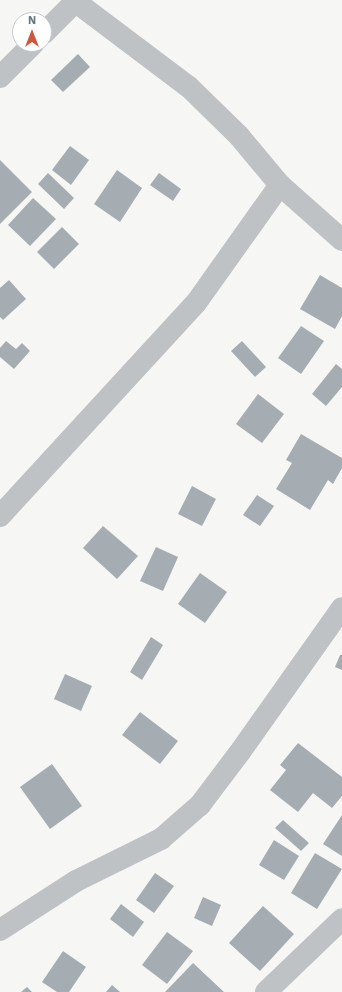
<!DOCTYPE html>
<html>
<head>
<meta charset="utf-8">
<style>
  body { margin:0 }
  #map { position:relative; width:342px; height:992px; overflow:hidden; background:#f6f6f4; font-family:"Work Sans",sans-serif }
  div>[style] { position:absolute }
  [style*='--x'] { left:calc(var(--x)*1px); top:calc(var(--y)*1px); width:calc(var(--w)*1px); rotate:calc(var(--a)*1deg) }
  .building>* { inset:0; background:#a6adb2 }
  .street>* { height:22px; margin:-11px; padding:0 11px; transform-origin:11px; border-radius:11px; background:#bec2c5 }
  span { translate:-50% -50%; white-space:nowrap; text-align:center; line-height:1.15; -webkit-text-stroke:4px #fff; paint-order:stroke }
  .north { position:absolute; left:12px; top:12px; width:40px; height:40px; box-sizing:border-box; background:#fff; border:1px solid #c3c9cd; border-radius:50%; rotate:0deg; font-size:11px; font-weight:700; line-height:16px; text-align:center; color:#697781 }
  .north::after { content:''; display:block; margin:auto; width:14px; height:18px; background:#cd573d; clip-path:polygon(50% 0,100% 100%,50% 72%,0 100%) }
</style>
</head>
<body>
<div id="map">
  <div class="building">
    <div style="clip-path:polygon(78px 54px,90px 67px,63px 92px,51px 80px)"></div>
    <div style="clip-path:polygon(70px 146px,89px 160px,71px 185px,52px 170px)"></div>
    <div style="clip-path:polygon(0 160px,32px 192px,0 224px)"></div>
    <div style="clip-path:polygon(117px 170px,142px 188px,120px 222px,94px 204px)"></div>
    <div style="clip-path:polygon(48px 173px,74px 198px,64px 209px,38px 184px)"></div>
    <div style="clip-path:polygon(159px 173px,181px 189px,173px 201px,150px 185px)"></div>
    <div style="clip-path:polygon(33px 198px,56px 219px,30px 246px,8px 225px)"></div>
    <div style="clip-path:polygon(62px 227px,79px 244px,54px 269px,37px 252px)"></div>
    <div style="clip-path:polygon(320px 275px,342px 288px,342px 316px,335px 329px,300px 309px)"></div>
    <div style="clip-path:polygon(9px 280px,26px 299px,3px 320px,0 317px,0 288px)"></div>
    <div style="clip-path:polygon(301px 326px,324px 341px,301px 374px,278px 358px)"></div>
    <div style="clip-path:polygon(6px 341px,16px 349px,22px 343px,30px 351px,14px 369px,0 357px,0 348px)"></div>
    <div style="clip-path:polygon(242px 341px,266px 367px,255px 377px,231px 351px)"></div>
    <div style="clip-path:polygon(336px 364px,342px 369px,342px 387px,326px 406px,312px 394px)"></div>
    <div style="clip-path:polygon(258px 394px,284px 414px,262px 443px,236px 424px)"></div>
    <div style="clip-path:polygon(301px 434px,342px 458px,342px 468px,333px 484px,328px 480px,310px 510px,276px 489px,292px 463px,286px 460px)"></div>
    <div style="clip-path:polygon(192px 486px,216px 499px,202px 526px,178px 514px)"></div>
    <div style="clip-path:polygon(257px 495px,274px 506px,260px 526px,243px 515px)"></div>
    <div style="clip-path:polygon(103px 526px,138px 556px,117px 579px,83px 548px)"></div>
    <div style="clip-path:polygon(156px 547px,178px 557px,163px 591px,140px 581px)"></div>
    <div style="clip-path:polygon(200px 573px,227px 592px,205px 623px,178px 604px)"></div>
    <div style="clip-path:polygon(151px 637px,163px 645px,142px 680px,130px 672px)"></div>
    <div style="clip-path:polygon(340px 655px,342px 655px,342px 670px,335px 667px)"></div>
    <div style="clip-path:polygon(65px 674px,92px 686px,81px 711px,54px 699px)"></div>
    <div style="clip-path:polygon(140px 712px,178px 741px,160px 764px,122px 735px)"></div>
    <div style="clip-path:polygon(298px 743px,342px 777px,342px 796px,332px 808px,313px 793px,298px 812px,270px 790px,286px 770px,280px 765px)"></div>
    <div style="clip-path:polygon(52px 764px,82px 806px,50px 829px,20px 787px)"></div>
    <div style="clip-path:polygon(342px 815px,342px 856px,323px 844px)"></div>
    <div style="clip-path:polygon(283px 820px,309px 843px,301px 851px,275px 828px)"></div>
    <div style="clip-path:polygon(274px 840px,299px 856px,284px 880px,259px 865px)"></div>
    <div style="clip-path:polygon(315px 853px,342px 869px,317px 909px,291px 893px)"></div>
    <div style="clip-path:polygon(155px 873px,174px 886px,154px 913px,136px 900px)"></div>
    <div style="clip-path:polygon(203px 897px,221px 905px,212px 926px,194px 918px)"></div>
    <div style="clip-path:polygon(121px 904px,144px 922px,133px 937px,110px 919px)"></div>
    <div style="clip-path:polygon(263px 906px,294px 934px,260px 971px,229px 943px)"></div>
    <div style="clip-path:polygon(167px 932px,193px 951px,167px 984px,142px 965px)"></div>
    <div style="clip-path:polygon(63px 951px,86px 967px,69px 992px,57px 992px,42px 982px)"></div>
    <div style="clip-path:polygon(193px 963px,224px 992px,165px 992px)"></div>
    <div style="clip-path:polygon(112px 985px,120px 992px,106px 992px)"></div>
    <div style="clip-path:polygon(27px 987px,32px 992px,21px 992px)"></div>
  </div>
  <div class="street">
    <div style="--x:76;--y:2;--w:141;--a:37"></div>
    <div style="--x:189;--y:87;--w:70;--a:44.4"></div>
    <div style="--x:239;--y:136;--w:64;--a:50.1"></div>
    <div style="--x:280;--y:185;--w:83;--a:41.6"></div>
    <div style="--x:44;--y:33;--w:47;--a:-45"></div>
    <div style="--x:0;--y:77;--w:47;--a:-45"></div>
    <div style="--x:0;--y:516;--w:289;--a:-47.4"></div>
    <div style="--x:196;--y:303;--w:145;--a:-54.6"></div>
    <div style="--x:0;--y:930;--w:90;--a:-32.8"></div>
    <div style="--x:76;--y:881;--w:95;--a:-26.3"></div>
    <div style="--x:161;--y:839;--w:52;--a:-41.1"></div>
    <div style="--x:200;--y:805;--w:66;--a:-53"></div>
    <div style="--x:240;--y:752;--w:176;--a:-54.7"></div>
    <div style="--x:266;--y:992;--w:105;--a:-43.8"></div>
  </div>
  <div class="north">N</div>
</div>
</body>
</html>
